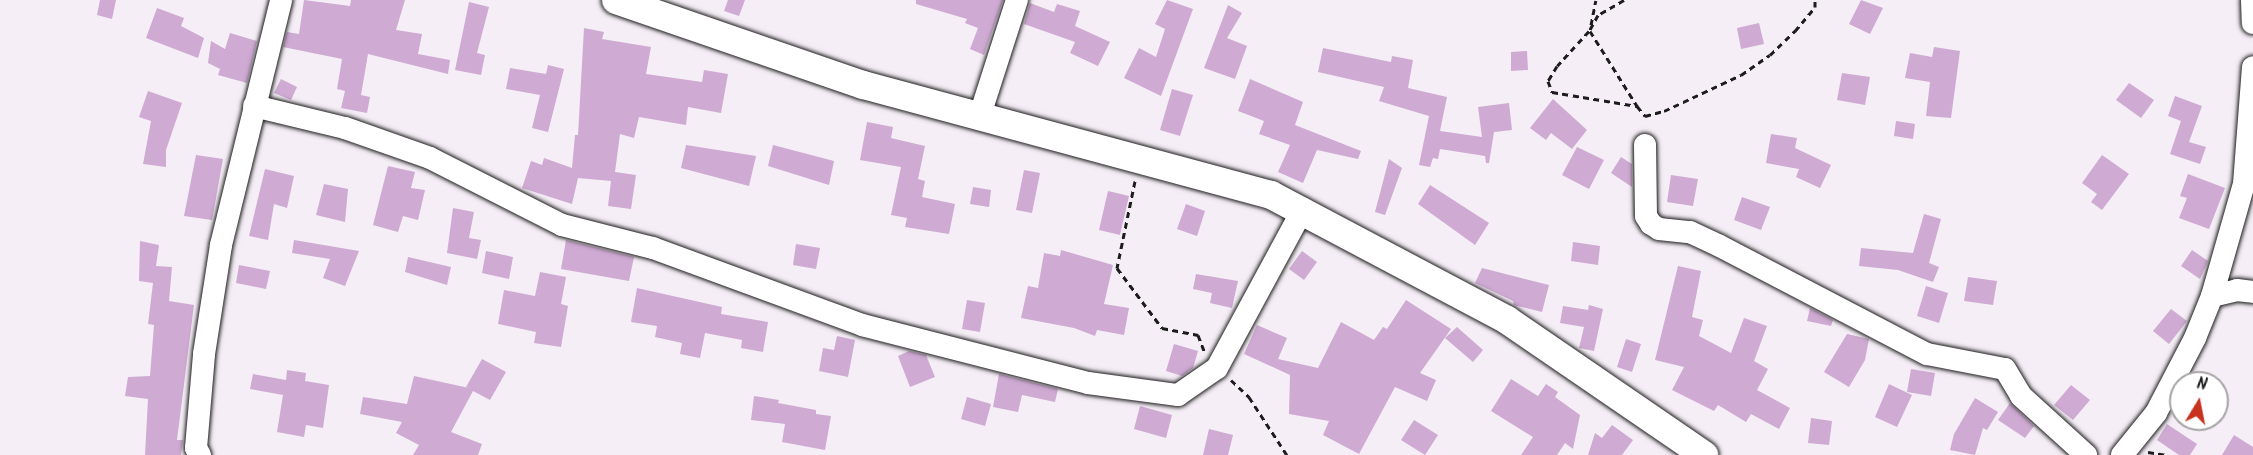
<!DOCTYPE html>
<html>
<head>
<meta charset="utf-8">
<style>
  body { margin:0 }
  #map { position:relative; width:2253px; height:455px; overflow:hidden; background:#f5eef6; font-family:Kalam,sans-serif }
  div>[style] { position:absolute }
  [style*='--x'] { left:calc(var(--x)*1px); top:calc(var(--y)*1px); width:calc(var(--w)*1px); rotate:calc(var(--a)*1deg) }
  .building>* { inset:0; background:#cfaad3 }
  .path>* { height:3px; margin-top:-1.5px; transform-origin:0; background:repeating-linear-gradient(90deg,#1c1c1c 0 6px,transparent 0 10.5px) }
  .roads { filter:drop-shadow(0 0 2px #1c1c1c) drop-shadow(0 0 2px #1c1c1c) }
  .minor>* { height:22px; margin:-11px; padding:0 11px; transform-origin:11px; border-radius:11px; background:#fff }
  .major>* { height:28px; margin:-14px; padding:0 14px; transform-origin:14px; border-radius:14px; background:#fff }
  span { translate:-50% -50%; white-space:nowrap; text-align:center; line-height:1.15; -webkit-text-stroke:4.5px #fff; paint-order:stroke }
  .north { position:absolute; left:2169px; top:371px; width:60px; height:60px; box-sizing:border-box; background:#fff; border:2px solid #a4a4a4; border-radius:50%; rotate:10deg; font-size:16px; font-weight:700; line-height:24px; text-align:center; color:#1c1c1c }
  .north::after { content:''; display:block; margin:auto; width:21px; height:27px; background:#c8321e; clip-path:polygon(50% 0,100% 100%,50% 72%,0 100%) }
</style>
</head>
<body>
<div id="map">
  <div class="building">
    <div style="clip-path:polygon(100px 0,116px 0,112px 19px,97px 15px)"></div>
    <div style="clip-path:polygon(304px 0,350px 6px,351px 0,405px 0,396px 30px,422px 34px,418px 54px,450px 60px,448px 74px,368px 54px,361px 95px,370px 97px,367px 113px,341px 108px,345px 91px,337px 89px,342px 59px,283px 47px,287px 32px,299px 34px)"></div>
    <div style="clip-path:polygon(728px 0,745px 0,739px 16px,724px 11px)"></div>
    <div style="clip-path:polygon(916px 0,1003px 0,984px 55px,970px 49px,978px 28px,965px 23px,967px 19px,916px 4px)"></div>
    <div style="clip-path:polygon(1167px 0,1193px 9px,1161px 96px,1124px 78px,1139px 48px,1156px 57px,1165px 29px,1155px 24px)"></div>
    <div style="clip-path:polygon(1861px 0,1883px 8px,1870px 34px,1849px 24px)"></div>
    <div style="clip-path:polygon(469px 2px,489px 7px,477px 53px,485px 55px,481px 75px,455px 70px)"></div>
    <div style="clip-path:polygon(1030px 3px,1054px 12px,1057px 4px,1080px 11px,1075px 26px,1110px 42px,1098px 66px,1070px 53px,1075px 42px,1024px 24px)"></div>
    <div style="clip-path:polygon(1228px 5px,1242px 13px,1227px 38px,1247px 46px,1235px 79px,1204px 68px)"></div>
    <div style="clip-path:polygon(157px 8px,184px 18px,181px 26px,204px 38px,198px 58px,146px 38px)"></div>
    <div style="clip-path:polygon(1759px 23px,1764px 44px,1741px 49px,1737px 28px)"></div>
    <div style="clip-path:polygon(584px 28px,604px 32px,602px 39px,651px 47px,646px 74px,702px 82px,704px 70px,728px 74px,721px 113px,688px 107px,686px 125px,639px 117px,634px 138px,620px 134px,615px 172px,636px 175px,631px 209px,608px 206px,611px 181px,578px 178px,572px 204px,522px 188px,531px 161px,542px 165px,544px 158px,572px 168px,575px 135px,578px 135px)"></div>
    <div style="clip-path:polygon(230px 33px,257px 41px,247px 83px,218px 75px,220px 69px,208px 63px,211px 41px,225px 49px)"></div>
    <div style="clip-path:polygon(1934px 47px,1960px 51px,1951px 118px,1926px 116px,1930px 82px,1905px 78px,1910px 53px,1932px 57px)"></div>
    <div style="clip-path:polygon(1323px 48px,1391px 62px,1392px 56px,1413px 60px,1408px 88px,1447px 97px,1440px 131px,1482px 137px,1478px 107px,1509px 103px,1512px 130px,1494px 132px,1489px 163px,1486px 163px,1485px 156px,1440px 149px,1438px 159px,1433px 158px,1430px 167px,1419px 165px,1429px 116px,1379px 101px,1384px 87px,1318px 72px)"></div>
    <div style="clip-path:polygon(1527px 51px,1528px 70px,1511px 71px,1511px 52px)"></div>
    <div style="clip-path:polygon(548px 65px,564px 69px,548px 132px,532px 128px,540px 95px,506px 89px,510px 68px,546px 74px)"></div>
    <div style="clip-path:polygon(1842px 73px,1870px 77px,1865px 105px,1837px 100px)"></div>
    <div style="clip-path:polygon(281px 79px,297px 87px,291px 100px,274px 93px)"></div>
    <div style="clip-path:polygon(1250px 79px,1303px 102px,1295px 125px,1361px 151px,1358px 159px,1317px 150px,1303px 183px,1278px 172px,1290px 145px,1259px 134px,1264px 121px,1238px 111px)"></div>
    <div style="clip-path:polygon(2129px 83px,2154px 100px,2141px 118px,2116px 100px)"></div>
    <div style="clip-path:polygon(1172px 89px,1193px 95px,1180px 136px,1160px 130px)"></div>
    <div style="clip-path:polygon(148px 91px,182px 103px,166px 150px,166px 167px,143px 164px,151px 121px,139px 117px)"></div>
    <div style="clip-path:polygon(2175px 96px,2202px 106px,2189px 142px,2206px 147px,2200px 164px,2170px 154px,2181px 121px,2168px 116px)"></div>
    <div style="clip-path:polygon(1553px 99px,1587px 130px,1572px 149px,1551px 133px,1546px 140px,1530px 128px)"></div>
    <div style="clip-path:polygon(1896px 121px,1915px 124px,1913px 139px,1894px 136px)"></div>
    <div style="clip-path:polygon(867px 122px,893px 127px,891px 138px,925px 146px,918px 179px,925px 181px,922px 197px,955px 204px,949px 234px,905px 227px,907px 218px,891px 215px,901px 167px,860px 160px)"></div>
    <div style="clip-path:polygon(1771px 134px,1797px 138px,1795px 148px,1831px 165px,1820px 188px,1796px 177px,1799px 169px,1766px 163px)"></div>
    <div style="clip-path:polygon(686px 145px,756px 156px,749px 186px,681px 168px)"></div>
    <div style="clip-path:polygon(773px 145px,834px 161px,829px 185px,768px 166px)"></div>
    <div style="clip-path:polygon(1577px 147px,1604px 160px,1589px 189px,1562px 175px)"></div>
    <div style="clip-path:polygon(196px 155px,223px 159px,212px 220px,184px 216px)"></div>
    <div style="clip-path:polygon(2102px 155px,2129px 174px,2102px 210px,2091px 202px,2097px 194px,2082px 183px)"></div>
    <div style="clip-path:polygon(1621px 157px,1632px 164px,1632px 187px,1611px 173px)"></div>
    <div style="clip-path:polygon(1389px 159px,1402px 168px,1385px 215px,1375px 212px)"></div>
    <div style="clip-path:polygon(388px 166px,415px 172px,411px 188px,425px 190px,418px 220px,403px 216px,398px 232px,373px 225px)"></div>
    <div style="clip-path:polygon(265px 169px,294px 176px,287px 208px,274px 204px,268px 240px,249px 236px)"></div>
    <div style="clip-path:polygon(1024px 170px,1040px 173px,1032px 213px,1016px 210px)"></div>
    <div style="clip-path:polygon(2188px 174px,2225px 188px,2209px 229px,2179px 218px,2187px 198px,2180px 196px)"></div>
    <div style="clip-path:polygon(1671px 175px,1698px 179px,1693px 206px,1667px 202px)"></div>
    <div style="clip-path:polygon(324px 184px,348px 189px,345px 222px,316px 215px)"></div>
    <div style="clip-path:polygon(1430px 185px,1489px 223px,1475px 245px,1418px 204px)"></div>
    <div style="clip-path:polygon(973px 187px,991px 190px,989px 207px,970px 204px)"></div>
    <div style="clip-path:polygon(1108px 191px,1129px 196px,1120px 235px,1099px 230px)"></div>
    <div style="clip-path:polygon(1742px 197px,1770px 207px,1761px 230px,1734px 220px)"></div>
    <div style="clip-path:polygon(1186px 204px,1205px 211px,1197px 236px,1177px 229px)"></div>
    <div style="clip-path:polygon(453px 208px,474px 212px,469px 238px,481px 240px,477px 259px,447px 253px)"></div>
    <div style="clip-path:polygon(1924px 214px,1941px 219px,1929px 263px,1939px 267px,1933px 282px,1898px 270px,1859px 266px,1861px 248px,1913px 253px)"></div>
    <div style="clip-path:polygon(294px 240px,359px 251px,345px 286px,323px 278px,330px 259px,292px 253px)"></div>
    <div style="clip-path:polygon(566px 240px,634px 257px,629px 281px,561px 269px)"></div>
    <div style="clip-path:polygon(140px 241px,159px 245px,156px 266px,172px 267px,169px 301px,194px 305px,177px 440px,183px 440px,181px 455px,145px 455px,148px 399px,125px 396px,128px 377px,150px 376px,154px 325px,148px 324px,153px 283px,139px 281px)"></div>
    <div style="clip-path:polygon(1573px 242px,1600px 246px,1598px 265px,1571px 261px)"></div>
    <div style="clip-path:polygon(796px 244px,820px 248px,816px 269px,793px 265px)"></div>
    <div style="clip-path:polygon(1061px 250px,1113px 265px,1104px 304px,1129px 308px,1124px 335px,1097px 330px,1095px 336px,1074px 328px,1021px 318px,1028px 286px,1038px 288px,1044px 253px,1060px 256px)"></div>
    <div style="clip-path:polygon(2192px 250px,2208px 261px,2200px 279px,2181px 266px)"></div>
    <div style="clip-path:polygon(486px 251px,513px 257px,509px 279px,482px 273px)"></div>
    <div style="clip-path:polygon(1302px 251px,1317px 262px,1304px 280px,1289px 269px)"></div>
    <div style="clip-path:polygon(408px 257px,451px 267px,447px 285px,405px 272px)"></div>
    <div style="clip-path:polygon(239px 265px,270px 271px,266px 289px,236px 283px)"></div>
    <div style="clip-path:polygon(1678px 266px,1701px 271px,1692px 317px,1703px 320px,1699px 336px,1731px 353px,1744px 318px,1767px 326px,1754px 361px,1768px 369px,1757px 390px,1790px 408px,1779px 429px,1751px 414px,1746px 422px,1718px 405px,1714px 411px,1672px 390px,1684px 367px,1655px 360px)"></div>
    <div style="clip-path:polygon(1482px 268px,1549px 285px,1542px 312px,1514px 305px,1513px 301px,1475px 283px)"></div>
    <div style="clip-path:polygon(540px 272px,566px 277px,561px 304px,568px 306px,561px 347px,534px 343px,536px 332px,498px 324px,504px 290px,535px 296px)"></div>
    <div style="clip-path:polygon(1196px 274px,1238px 281px,1232px 308px,1210px 303px,1212px 293px,1193px 289px)"></div>
    <div style="clip-path:polygon(1968px 277px,1997px 281px,1993px 305px,1964px 301px)"></div>
    <div style="clip-path:polygon(1926px 286px,1948px 293px,1939px 323px,1917px 316px)"></div>
    <div style="clip-path:polygon(637px 288px,722px 307px,721px 314px,768px 322px,763px 352px,741px 348px,742px 340px,705px 333px,700px 358px,680px 354px,682px 343px,655px 337px,657px 326px,631px 322px)"></div>
    <div style="clip-path:polygon(967px 300px,985px 303px,980px 332px,962px 329px)"></div>
    <div style="clip-path:polygon(1406px 300px,1451px 329px,1420px 373px,1436px 380px,1427px 401px,1395px 387px,1359px 454px,1323px 435px,1329px 421px,1289px 414px,1290px 375px,1244px 354px,1257px 325px,1287px 338px,1278px 359px,1318px 368px,1341px 322px,1374px 340px,1383px 327px,1387px 329px)"></div>
    <div style="clip-path:polygon(1589px 305px,1603px 309px,1594px 351px,1579px 348px,1584px 327px,1560px 323px,1563px 306px,1588px 310px)"></div>
    <div style="clip-path:polygon(1810px 308px,1833px 320px,1831px 326px,1807px 321px)"></div>
    <div style="clip-path:polygon(2171px 309px,2187px 321px,2169px 344px,2153px 331px)"></div>
    <div style="clip-path:polygon(1457px 327px,1483px 350px,1473px 362px,1445px 338px)"></div>
    <div style="clip-path:polygon(1847px 334px,1869px 339px,1865px 360px,1849px 387px,1824px 372px)"></div>
    <div style="clip-path:polygon(837px 336px,855px 340px,848px 377px,819px 371px,823px 348px,834px 350px)"></div>
    <div style="clip-path:polygon(1626px 339px,1641px 344px,1632px 372px,1617px 367px)"></div>
    <div style="clip-path:polygon(1174px 344px,1198px 351px,1193px 368px,1182px 376px,1166px 371px)"></div>
    <div style="clip-path:polygon(909px 351px,926px 355px,935px 377px,910px 387px,898px 356px)"></div>
    <div style="clip-path:polygon(482px 359px,506px 372px,490px 400px,473px 391px,451px 432px,482px 444px,478px 455px,413px 455px,419px 445px,396px 433px,402px 422px,360px 414px,363px 397px,407px 404px,414px 376px,469px 388px,466px 387px)"></div>
    <div style="clip-path:polygon(1911px 369px,1935px 373px,1931px 396px,1907px 392px)"></div>
    <div style="clip-path:polygon(287px 370px,306px 373px,305px 381px,329px 385px,323px 428px,306px 425px,304px 437px,277px 432px,283px 395px,250px 389px,253px 374px,286px 380px)"></div>
    <div style="clip-path:polygon(999px 374px,1058px 389px,1055px 402px,1022px 395px,1018px 412px,993px 407px)"></div>
    <div style="clip-path:polygon(1511px 379px,1538px 396px,1546px 384px,1558px 392px,1555px 397px,1580px 415px,1573px 449px,1565px 443px,1557px 455px,1521px 455px,1533px 437px,1491px 411px)"></div>
    <div style="clip-path:polygon(1889px 384px,1912px 395px,1897px 427px,1875px 417px)"></div>
    <div style="clip-path:polygon(2071px 385px,2090px 400px,2073px 420px,2054px 405px)"></div>
    <div style="clip-path:polygon(754px 396px,779px 400px,778px 403px,816px 410px,816px 414px,831px 416px,825px 450px,782px 442px,785px 424px,751px 420px)"></div>
    <div style="clip-path:polygon(967px 397px,991px 404px,985px 426px,961px 419px)"></div>
    <div style="clip-path:polygon(1975px 398px,1998px 412px,1987px 430px,1983px 428px,1975px 455px,1950px 450px,1954px 434px)"></div>
    <div style="clip-path:polygon(2010px 403px,2034px 426px,2025px 438px,1998px 420px)"></div>
    <div style="clip-path:polygon(1140px 406px,1172px 415px,1166px 438px,1134px 429px)"></div>
    <div style="clip-path:polygon(1811px 418px,1832px 421px,1829px 445px,1808px 443px)"></div>
    <div style="clip-path:polygon(1414px 420px,1438px 435px,1425px 455px,1401px 440px)"></div>
    <div style="clip-path:polygon(2167px 424px,2197px 444px,2190px 455px,2179px 455px,2157px 440px)"></div>
    <div style="clip-path:polygon(1612px 425px,1633px 440px,1622px 455px,1588px 455px,1595px 433px,1602px 438px)"></div>
    <div style="clip-path:polygon(1209px 429px,1233px 435px,1228px 455px,1203px 455px)"></div>
    <div style="clip-path:polygon(2234px 435px,2253px 447px,2253px 455px,2222px 455px)"></div>
  </div>
  <div class="path">
    <div style="--x:1624;--y:0;--w:30;--a:150"></div>
    <div style="--x:1598;--y:15;--w:18;--a:119"></div>
    <div style="--x:1589;--y:31;--w:47;--a:132.4"></div>
    <div style="--x:1557;--y:66;--w:17;--a:121"></div>
    <div style="--x:1548;--y:81;--w:12;--a:70"></div>
    <div style="--x:1552;--y:92;--w:86;--a:9.4"></div>
    <div style="--x:1637;--y:106;--w:13;--a:51"></div>
    <div style="--x:1645;--y:116;--w:20;--a:-15"></div>
    <div style="--x:1664;--y:111;--w:85;--a:-25.1"></div>
    <div style="--x:1741;--y:75;--w:35;--a:-35"></div>
    <div style="--x:1770;--y:55;--w:35;--a:-44"></div>
    <div style="--x:1795;--y:31;--w:31;--a:-50"></div>
    <div style="--x:1815;--y:7;--w:7;--a:-90"></div>
    <div style="--x:1591;--y:25;--w:25;--a:-79"></div>
    <div style="--x:1590;--y:31;--w:89;--a:57.9"></div>
    <div style="--x:1135;--y:181;--w:89;--a:101.7"></div>
    <div style="--x:1117;--y:268;--w:75;--a:53.1"></div>
    <div style="--x:1162;--y:328;--w:37;--a:11"></div>
    <div style="--x:1198;--y:335;--w:17;--a:69"></div>
    <div style="--x:1231;--y:380;--w:25;--a:43"></div>
    <div style="--x:1249;--y:397;--w:69;--a:56.8"></div>
    <div style="--x:2148;--y:452;--w:19;--a:9"></div>
  </div>
  <div class="roads">
    <div class="minor">
      <div style="--x:2252;--y:0;--w:23;--a:88"></div>
      <div style="--x:254;--y:106;--w:94;--a:13.6"></div>
      <div style="--x:345;--y:128;--w:90;--a:19.4"></div>
      <div style="--x:430;--y:158;--w:148;--a:26.9"></div>
      <div style="--x:562;--y:225;--w:94;--a:14.2"></div>
      <div style="--x:653;--y:248;--w:223;--a:20.2"></div>
      <div style="--x:862;--y:325;--w:233;--a:14.4"></div>
      <div style="--x:1088;--y:383;--w:91;--a:7.6"></div>
      <div style="--x:1178;--y:395;--w:47;--a:-34.7"></div>
      <div style="--x:1217;--y:368;--w:181;--a:-61.6"></div>
      <div style="--x:980;--y:115;--w:121;--a:-72.2"></div>
      <div style="--x:1645;--y:145;--w:71;--a:89.2"></div>
      <div style="--x:1646;--y:216;--w:9;--a:58"></div>
      <div style="--x:1651;--y:224;--w:9;--a:32"></div>
      <div style="--x:1659;--y:229;--w:31;--a:6"></div>
      <div style="--x:1690;--y:232;--w:33;--a:25"></div>
      <div style="--x:1720;--y:246;--w:233;--a:27.6"></div>
      <div style="--x:1927;--y:354;--w:79;--a:10.9"></div>
      <div style="--x:2005;--y:369;--w:31;--a:59"></div>
      <div style="--x:2021;--y:396;--w:88;--a:42.2"></div>
      <div style="--x:2212;--y:296;--w:26;--a:-13"></div>
      <div style="--x:2237;--y:290;--w:16;--a:7"></div>
      <div style="--x:200;--y:455;--w:8;--a:-120"></div>
      <div style="--x:196;--y:448;--w:94;--a:-85.1"></div>
      <div style="--x:204;--y:354;--w:110;--a:-81.1"></div>
      <div style="--x:221;--y:245;--w:252;--a:-76.2"></div>
      <div style="--x:2122;--y:455;--w:54;--a:-51"></div>
      <div style="--x:2156;--y:413;--w:85;--a:-62.5"></div>
      <div style="--x:2195;--y:338;--w:45;--a:-68"></div>
      <div style="--x:2212;--y:296;--w:116;--a:-74.1"></div>
      <div style="--x:2244;--y:184;--w:117;--a:-85.6"></div>
    </div>
    <div class="major">
      <div style="--x:616;--y:0;--w:261;--a:19"></div>
      <div style="--x:863;--y:85;--w:423;--a:15.1"></div>
      <div style="--x:1271;--y:195;--w:267;--a:27.9"></div>
      <div style="--x:1507;--y:320;--w:239;--a:34.4"></div>
    </div>
  </div>
  <div class="north">N</div>
</div>
</body>
</html>
